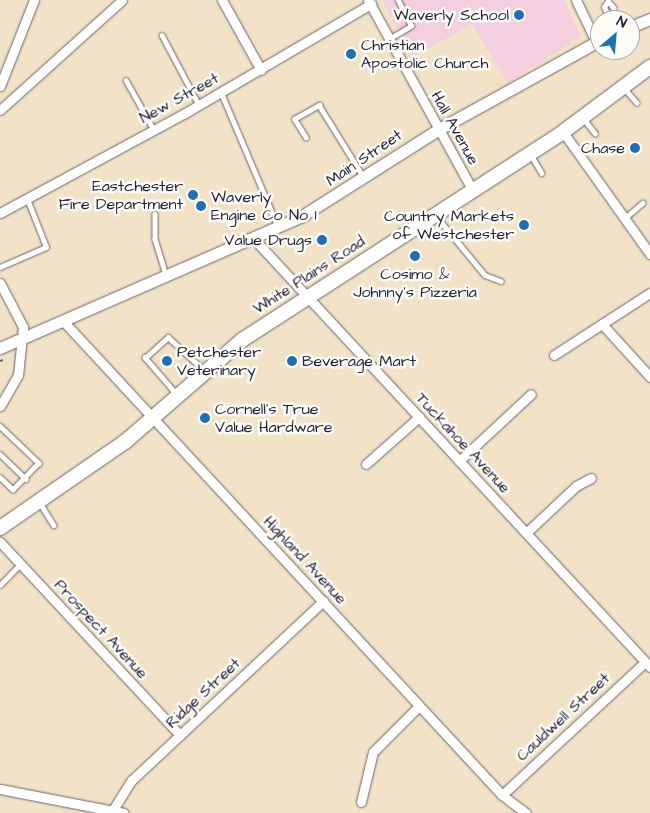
<!DOCTYPE html>
<html>
<head>
<meta charset="utf-8">
<style>
  body { margin:0 }
  #map { position:relative; width:650px; height:813px; overflow:hidden; background:#f2e3c8; font-family:"Architects Daughter",sans-serif }
  div>[style] { position:absolute }
  [style*='--x'] { left:calc(var(--x)*1px); top:calc(var(--y)*1px); width:calc(var(--w)*1px); rotate:calc(var(--a)*1deg) }
  .built>* { inset:0; background:#f3cfe0 }
  .path>* { height:2px; margin-top:-1px; transform-origin:0; background:repeating-linear-gradient(90deg,#6b666c 0 4px,transparent 0 8px) }
  .roads { filter:drop-shadow(0 0 1px #6b666c) drop-shadow(0 0 1px #6b666c) }
  .service>* { height:4.5px; margin:-2.25px; padding:0 2.25px; transform-origin:2.25px; border-radius:2.25px; background:#fff }
  .minor>* { height:9px; margin:-4.5px; padding:0 4.5px; transform-origin:4.5px; border-radius:4.5px; background:#fff }
  .tertiary>* { height:11px; margin:-5.5px; padding:0 5.5px; transform-origin:5.5px; border-radius:5.5px; background:#fff }
  .primary>* { height:14px; margin:-7px; padding:0 7px; transform-origin:7px; border-radius:7px; background:#fff }
  .dots>* { width:14px; height:14px; translate:-50% -50%; box-sizing:border-box; border:2px solid #fdfcf7; border-radius:50% }
  span { translate:-50% -50%; white-space:nowrap; text-align:center; line-height:1.15; -webkit-text-stroke:5px #fdfcf7; paint-order:stroke }
  .poi-label { font-size:16px; color:#22223b }
  .right { translate:-100% -50%; text-align:right }
  .left { translate:0 -50%; text-align:left }
  .street-label { font-size:16px; color:#22223b }
  .north { position:absolute; left:590px; top:10px; width:50px; height:50px; box-sizing:border-box; background:#fdfcf7; border:1px solid #a5a5ac; border-radius:50%; rotate:27deg; font-size:14px; font-weight:700; line-height:20px; text-align:center; color:#22223b }
  .north::after { content:''; display:block; margin:auto; width:18px; height:22px; background:#1f6fb2; clip-path:polygon(50% 0,100% 100%,50% 72%,0 100%) }
</style>
</head>
<body>
<div id="map">
  <div class="built">
    <div style="clip-path:polygon(382px 0,564px 0,581px 36px,508px 83px,472px 24px,413px 57px)"></div>
  </div>
  <div class="path">
    <div style="--x:0;--y:361;--w:3;--a:-18"></div>
  </div>
  <div class="roads">
    <div class="service">
      <div style="--x:617;--y:17;--w:3;--a:90"></div>
      <div style="--x:610;--y:20;--w:14;--a:-115"></div>
      <div style="--x:604;--y:7;--w:7;--a:-56"></div>
      <div style="--x:608;--y:1;--w:9;--a:49"></div>
      <div style="--x:162;--y:35;--w:79;--a:62.1"></div>
      <div style="--x:389;--y:39;--w:26;--a:-31"></div>
      <div style="--x:411;--y:26;--w:29;--a:-117"></div>
      <div style="--x:126;--y:80;--w:57;--a:60.8"></div>
      <div style="--x:625;--y:89;--w:18;--a:49"></div>
      <div style="--x:221;--y:92;--w:146;--a:67"></div>
      <div style="--x:584;--y:119;--w:18;--a:52"></div>
      <div style="--x:306;--y:138;--w:22;--a:-122"></div>
      <div style="--x:294;--y:119;--w:29;--a:-29"></div>
      <div style="--x:319;--y:105;--w:84;--a:58.2"></div>
      <div style="--x:531;--y:155;--w:21;--a:59"></div>
      <div style="--x:155;--y:214;--w:25;--a:90"></div>
      <div style="--x:155;--y:239;--w:38;--a:73"></div>
      <div style="--x:437;--y:217;--w:75;--a:50.4"></div>
      <div style="--x:485;--y:275;--w:17;--a:21"></div>
      <div style="--x:625;--y:218;--w:23;--a:-41"></div>
      <div style="--x:0;--y:267;--w:50;--a:-23.5"></div>
      <div style="--x:46;--y:247;--w:52;--a:-111.6"></div>
      <div style="--x:176;--y:394;--w:48;--a:-130.7"></div>
      <div style="--x:145;--y:358;--w:31;--a:-42"></div>
      <div style="--x:168;--y:337;--w:49;--a:42.5"></div>
      <div style="--x:0;--y:426;--w:54;--a:43.5"></div>
      <div style="--x:39;--y:463;--w:37;--a:134"></div>
      <div style="--x:13;--y:490;--w:18;--a:-137"></div>
      <div style="--x:0;--y:454;--w:36;--a:44"></div>
      <div style="--x:40;--y:503;--w:26;--a:58"></div>
      <div style="--x:0;--y:585;--w:29;--a:-46"></div>
    </div>
    <div class="minor">
      <div style="--x:222;--y:0;--w:80;--a:60.9"></div>
      <div style="--x:368;--y:0;--w:218;--a:61.2"></div>
      <div style="--x:576;--y:0;--w:47;--a:64.5"></div>
      <div style="--x:0;--y:86;--w:92;--a:-68.4"></div>
      <div style="--x:0;--y:110;--w:164;--a:-42"></div>
      <div style="--x:563;--y:132;--w:150;--a:54.5"></div>
      <div style="--x:0;--y:213;--w:210;--a:-28.4"></div>
      <div style="--x:185;--y:113;--w:216;--a:-30.4"></div>
      <div style="--x:254;--y:239;--w:583;--a:47.22"></div>
      <div style="--x:0;--y:283;--w:50;--a:62.4"></div>
      <div style="--x:23;--y:327;--w:48;--a:95.9"></div>
      <div style="--x:18;--y:375;--w:36;--a:120"></div>
      <div style="--x:65;--y:323;--w:643;--a:47.21"></div>
      <div style="--x:502;--y:795;--w:30;--a:37"></div>
      <div style="--x:602;--y:324;--w:72;--a:47.8"></div>
      <div style="--x:554;--y:355;--w:114;--a:-32.9"></div>
      <div style="--x:459;--y:461;--w:98;--a:-42.9"></div>
      <div style="--x:366;--y:464;--w:71;--a:-41.6"></div>
      <div style="--x:526;--y:533;--w:69;--a:-43.2"></div>
      <div style="--x:576;--y:486;--w:17;--a:-28"></div>
      <div style="--x:0;--y:542;--w:264;--a:47"></div>
      <div style="--x:0;--y:789;--w:126;--a:11"></div>
      <div style="--x:502;--y:795;--w:195;--a:-42.9"></div>
      <div style="--x:361;--y:802;--w:51;--a:-76.5"></div>
      <div style="--x:373;--y:752;--w:65;--a:-45"></div>
      <div style="--x:111;--y:813;--w:39;--a:-58"></div>
      <div style="--x:132;--y:780;--w:262;--a:-43.1"></div>
    </div>
    <div class="tertiary">
      <div style="--x:630;--y:27;--w:22;--a:-22"></div>
      <div style="--x:0;--y:348;--w:330;--a:-23.6"></div>
      <div style="--x:302;--y:216;--w:162;--a:-32.4"></div>
      <div style="--x:439;--y:129;--w:184;--a:-28.9"></div>
    </div>
    <div class="primary">
      <div style="--x:0;--y:528;--w:153;--a:-34.6"></div>
      <div style="--x:126;--y:441;--w:154;--a:-41"></div>
      <div style="--x:242;--y:340;--w:382;--a:-32.9"></div>
      <div style="--x:563;--y:132;--w:109;--a:-36.8"></div>
    </div>
  </div>
  <div class="dots">
    <div style="left:519px;top:15px;background:#1f6fb2"></div>
    <div style="left:351px;top:54px;background:#1f6fb2"></div>
    <div style="left:635px;top:148px;background:#1f6fb2"></div>
    <div style="left:193px;top:195px;background:#1f6fb2"></div>
    <div style="left:201px;top:206px;background:#1f6fb2"></div>
    <div style="left:524px;top:225px;background:#1f6fb2"></div>
    <div style="left:322px;top:240px;background:#1f6fb2"></div>
    <div style="left:415px;top:256px;background:#1f6fb2"></div>
    <div style="left:167px;top:361px;background:#1f6fb2"></div>
    <div style="left:292px;top:361px;background:#1f6fb2"></div>
    <div style="left:205px;top:418px;background:#1f6fb2"></div>
  </div>
  <div class="poi-label">
    <span class="right" style="left:509px;top:15px">Waverly School</span>
    <span class="left" style="left:361px;top:54px">Christian<br>Apostolic Church</span>
    <span class="right" style="left:625px;top:148px">Chase</span>
    <span class="right" style="left:183px;top:195px">Eastchester<br>Fire Department</span>
    <span class="left" style="left:211px;top:206px">Waverly<br>Engine Co No 1</span>
    <span class="right" style="left:514px;top:225px">Country Markets<br>of Westchester</span>
    <span class="right" style="left:312px;top:240px">Value Drugs</span>
    <span style="left:415px;top:283px">Cosimo &amp;<br>Johnny's Pizzeria</span>
    <span class="left" style="left:177px;top:361px">Petchester<br>Veterinary</span>
    <span class="left" style="left:302px;top:361px">Beverage Mart</span>
    <span class="left" style="left:215px;top:418px">Cornell's True<br>Value Hardware</span>
  </div>
  <div class="street-label">
    <span style="left:179px;top:98px;rotate:-29deg">New Street</span>
    <span style="left:455px;top:128px;rotate:61deg">Hall Avenue</span>
    <span style="left:364px;top:158px;rotate:-34deg">Main Street</span>
    <span style="left:309px;top:275px;rotate:-33deg">White Plains Road</span>
    <span style="left:463px;top:443px;rotate:47deg">Tuckahoe Avenue</span>
    <span style="left:305px;top:560px;rotate:47deg">Highland Avenue</span>
    <span style="left:101px;top:629px;rotate:47deg">Prospect Avenue</span>
    <span style="left:203px;top:693px;rotate:-43deg">Ridge Street</span>
    <span style="left:563px;top:717px;rotate:-43deg">Cauldwell Street</span>
  </div>
  <div class="north">N</div>
</div>
</body>
</html>
